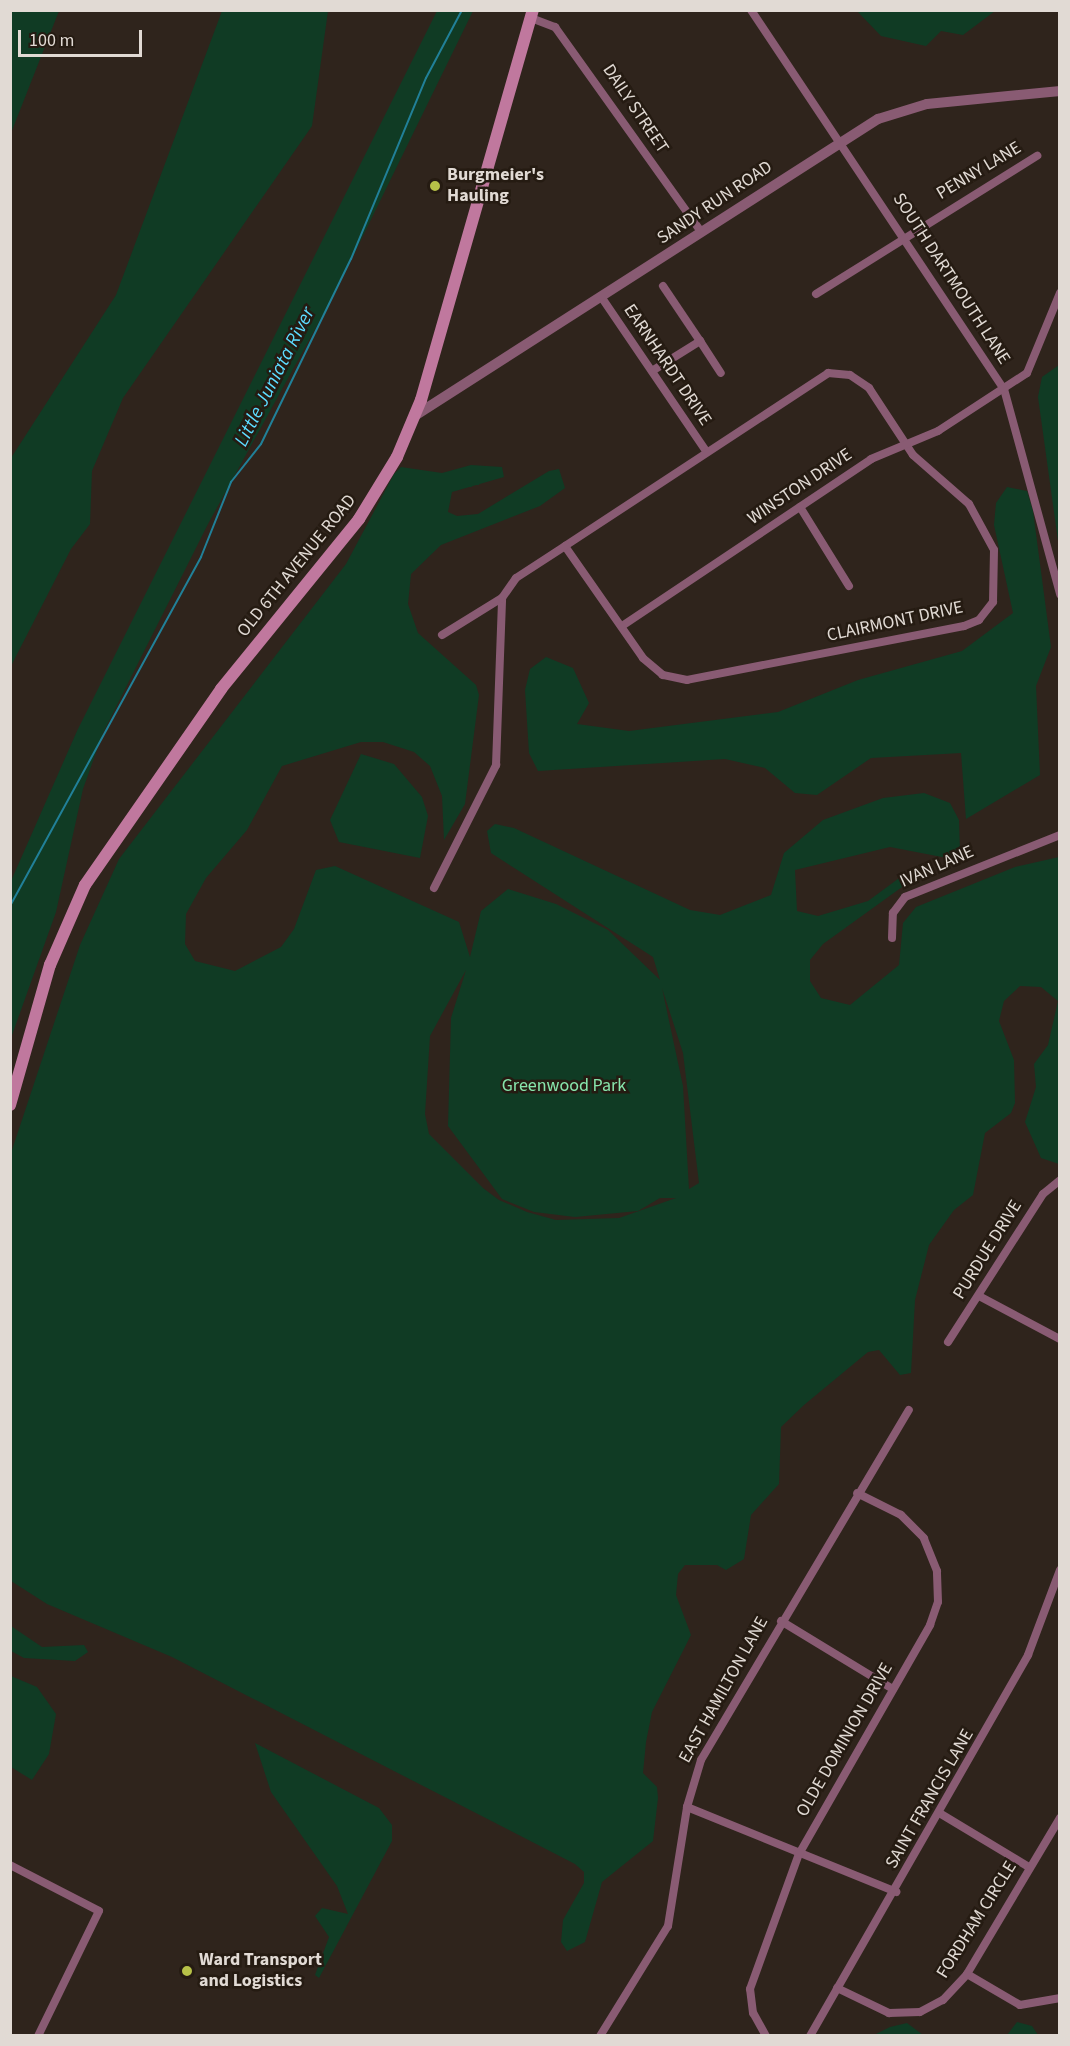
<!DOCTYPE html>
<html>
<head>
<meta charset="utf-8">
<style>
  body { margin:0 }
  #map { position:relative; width:1070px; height:2046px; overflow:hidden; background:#2f241c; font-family:"Source Sans 3",sans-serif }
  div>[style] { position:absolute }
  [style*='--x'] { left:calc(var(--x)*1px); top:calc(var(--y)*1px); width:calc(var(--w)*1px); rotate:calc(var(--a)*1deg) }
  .green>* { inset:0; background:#103b24 }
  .stream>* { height:2px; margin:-1px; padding:0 1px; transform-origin:1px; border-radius:1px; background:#218098 }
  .minor>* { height:8px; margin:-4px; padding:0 4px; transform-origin:4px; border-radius:4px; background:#895b73 }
  .tertiary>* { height:10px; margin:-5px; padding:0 5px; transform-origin:5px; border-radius:5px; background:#895b73 }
  .secondary>* { height:12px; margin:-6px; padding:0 6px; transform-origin:6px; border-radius:6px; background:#c0789e }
  .dots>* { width:16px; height:16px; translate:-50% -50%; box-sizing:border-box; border:3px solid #251b12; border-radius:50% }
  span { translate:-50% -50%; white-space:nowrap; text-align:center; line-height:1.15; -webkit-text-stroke:5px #251b12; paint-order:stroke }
  .street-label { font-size:18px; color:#e1dad4 }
  .poi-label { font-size:18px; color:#e1dad4; font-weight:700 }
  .left { translate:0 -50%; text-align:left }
  .park-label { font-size:18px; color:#87e5ac }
  .water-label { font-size:20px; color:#5ddcff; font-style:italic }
  .frame { position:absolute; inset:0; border:12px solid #e1dad4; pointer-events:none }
  .scale { position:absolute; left:18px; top:30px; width:124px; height:27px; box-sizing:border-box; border:3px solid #e1dad4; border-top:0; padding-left:8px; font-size:18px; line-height:21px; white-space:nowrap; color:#e1dad4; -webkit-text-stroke:4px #251b12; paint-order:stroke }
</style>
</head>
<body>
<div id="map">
  <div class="green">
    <div style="clip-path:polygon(11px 10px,59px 11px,11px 133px,10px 11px)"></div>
    <div style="clip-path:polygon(222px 11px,328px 11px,312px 126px,123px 398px,92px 471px,90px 524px,71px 549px,11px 666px,11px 458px,116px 295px)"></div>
    <div style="clip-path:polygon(437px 11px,473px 11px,337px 289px,208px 524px,103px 733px,83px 789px,56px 912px,11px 1038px,11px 881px,77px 731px)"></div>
    <div style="clip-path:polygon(857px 11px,995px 11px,963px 35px,941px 31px,926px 46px,881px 36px)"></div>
    <div style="clip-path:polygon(1059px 365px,1060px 365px,1059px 548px,1038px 397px,1042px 377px)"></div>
    <div style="clip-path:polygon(evenodd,471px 465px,502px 467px,504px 477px,452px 492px,448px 512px,457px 516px,478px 514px,549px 471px,559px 469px,565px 488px,540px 506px,441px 545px,411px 574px,408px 604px,418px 633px,476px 685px,479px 695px,465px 804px,444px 840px,442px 796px,430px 766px,414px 752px,383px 742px,361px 742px,282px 766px,247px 830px,206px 878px,186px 914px,185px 944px,195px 961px,235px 971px,281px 947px,294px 929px,316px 870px,335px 866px,459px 922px,470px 957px,481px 911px,508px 889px,556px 904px,608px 930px,660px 980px,653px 957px,491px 853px,487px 831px,495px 824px,514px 828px,690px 910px,720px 915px,771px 895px,784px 853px,823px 820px,883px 798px,924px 793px,950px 803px,959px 820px,960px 852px,942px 857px,890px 847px,795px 870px,797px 911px,818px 916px,868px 901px,902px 876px,909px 882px,823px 944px,810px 960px,810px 981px,821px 998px,850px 1005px,899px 965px,903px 923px,916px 907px,1015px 867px,1059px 857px,1059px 1164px,1041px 1158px,1025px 1122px,1036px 1087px,1034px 1064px,1048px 1045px,1058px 1001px,1041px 987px,1020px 986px,1004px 1001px,999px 1021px,1014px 1060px,1015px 1103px,1011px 1113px,985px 1133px,973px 1195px,954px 1210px,929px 1245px,915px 1300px,911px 1373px,900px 1375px,879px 1350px,868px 1352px,804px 1405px,781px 1427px,779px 1484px,751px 1515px,744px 1559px,726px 1570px,717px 1565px,685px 1565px,678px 1574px,676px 1595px,691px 1635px,652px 1712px,646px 1742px,643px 1773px,657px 1787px,658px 1798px,653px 1841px,602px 1882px,585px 1942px,567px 1951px,561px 1942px,563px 1920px,584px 1883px,584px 1872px,575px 1864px,172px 1657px,47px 1604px,11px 1581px,11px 1153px,80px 945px,119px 859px,346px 564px,394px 474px,401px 467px,442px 473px,471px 465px,466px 970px,451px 1018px,448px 1126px,502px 1199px,534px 1212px,575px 1217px,638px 1211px,660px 1198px,676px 1198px,619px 1218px,556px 1220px,527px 1212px,499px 1200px,483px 1188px,429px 1134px,425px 1114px,430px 1036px,466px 970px,471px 465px,662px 988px,683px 1053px,699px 1183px,689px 1189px,683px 1086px,662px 988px)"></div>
    <div style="clip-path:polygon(1007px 487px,1027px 491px,1033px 511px,1051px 647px,1036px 686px,1040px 775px,966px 819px,961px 753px,871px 758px,817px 795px,795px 793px,765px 768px,725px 759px,538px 771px,529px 753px,525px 690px,530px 669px,546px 657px,573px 668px,589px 703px,577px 724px,629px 731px,778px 712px,858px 680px,962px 651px,1013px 613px,994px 525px,996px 503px)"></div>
    <div style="clip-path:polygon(361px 754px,394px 764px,422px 797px,428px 816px,420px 858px,339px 842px,330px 820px)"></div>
    <div style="clip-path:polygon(11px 1626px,42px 1647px,84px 1645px,88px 1652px,75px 1661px,24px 1658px,11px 1651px)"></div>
    <div style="clip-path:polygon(11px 1676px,37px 1687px,56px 1714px,49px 1754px,32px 1780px,11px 1767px)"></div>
    <div style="clip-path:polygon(255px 1743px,379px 1808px,392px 1825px,392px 1841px,319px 1978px,315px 1975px,329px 1937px,315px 1916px,322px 1908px,348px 1914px,337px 1886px,271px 1792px)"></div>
    <div style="clip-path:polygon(1017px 2022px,1032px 2026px,1038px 2035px,1007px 2035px)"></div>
    <div style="clip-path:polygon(907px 2023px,923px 2035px,874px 2035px,890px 2027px)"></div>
  </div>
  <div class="stream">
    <div style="--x:10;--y:906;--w:398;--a:-61.3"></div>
    <div style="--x:201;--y:557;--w:81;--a:-68.2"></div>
    <div style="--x:231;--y:482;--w:48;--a:-51.7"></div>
    <div style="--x:261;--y:444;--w:206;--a:-64.1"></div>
    <div style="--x:351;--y:259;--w:196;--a:-67.5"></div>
    <div style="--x:426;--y:78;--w:77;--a:-62.1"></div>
  </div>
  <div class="minor">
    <div style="--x:751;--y:10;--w:456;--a:56.3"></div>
    <div style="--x:1004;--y:389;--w:213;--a:74.7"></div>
    <div style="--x:531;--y:18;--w:26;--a:21"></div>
    <div style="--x:555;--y:27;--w:252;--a:54.5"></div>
    <div style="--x:663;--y:286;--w:66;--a:56.1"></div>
    <div style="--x:816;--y:294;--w:261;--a:-32"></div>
    <div style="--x:602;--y:298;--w:185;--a:55.8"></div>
    <div style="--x:652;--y:371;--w:57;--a:-32"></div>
    <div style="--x:700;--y:341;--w:38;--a:57"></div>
    <div style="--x:828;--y:373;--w:22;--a:5"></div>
    <div style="--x:850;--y:375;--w:23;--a:34"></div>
    <div style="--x:869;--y:388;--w:80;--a:56.7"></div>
    <div style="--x:913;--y:455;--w:74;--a:41.2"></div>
    <div style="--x:969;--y:504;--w:52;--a:61.5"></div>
    <div style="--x:994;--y:550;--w:52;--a:91.1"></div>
    <div style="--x:993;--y:602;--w:23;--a:128"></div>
    <div style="--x:979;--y:620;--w:16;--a:158"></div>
    <div style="--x:964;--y:626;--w:282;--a:169"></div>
    <div style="--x:687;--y:680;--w:25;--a:-168"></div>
    <div style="--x:663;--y:675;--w:26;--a:-140"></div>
    <div style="--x:643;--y:658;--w:136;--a:-124.9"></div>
    <div style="--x:565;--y:546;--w:315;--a:-33.3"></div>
    <div style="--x:800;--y:507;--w:93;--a:58.2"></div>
    <div style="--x:622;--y:626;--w:300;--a:-33.8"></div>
    <div style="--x:871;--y:459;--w:73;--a:-22.7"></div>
    <div style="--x:938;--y:431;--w:106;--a:-33.1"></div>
    <div style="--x:1027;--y:373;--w:87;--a:-67.6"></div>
    <div style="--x:442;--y:635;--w:70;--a:-31.7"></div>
    <div style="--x:434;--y:888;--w:138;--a:-63.2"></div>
    <div style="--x:496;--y:765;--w:167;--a:-87.9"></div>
    <div style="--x:502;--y:598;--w:24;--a:-55"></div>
    <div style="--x:516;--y:578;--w:59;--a:-33.1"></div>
    <div style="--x:892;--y:938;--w:25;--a:-88"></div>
    <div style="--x:893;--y:913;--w:20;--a:-53"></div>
    <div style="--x:905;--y:897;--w:167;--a:-21.8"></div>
    <div style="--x:979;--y:1296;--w:92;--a:28"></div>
    <div style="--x:948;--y:1342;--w:176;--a:-57.3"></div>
    <div style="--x:1043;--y:1194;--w:22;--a:-39"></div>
    <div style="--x:781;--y:1621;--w:131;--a:31.3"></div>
    <div style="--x:687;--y:1807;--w:226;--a:22.1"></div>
    <div style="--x:941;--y:1814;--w:103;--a:31.1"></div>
    <div style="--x:10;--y:1865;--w:100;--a:27.3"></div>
    <div style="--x:99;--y:1911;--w:139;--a:116"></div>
    <div style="--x:967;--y:1974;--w:61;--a:30.3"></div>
    <div style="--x:1020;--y:2005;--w:41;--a:-9.9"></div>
    <div style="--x:837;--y:1988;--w:58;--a:25.7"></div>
    <div style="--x:889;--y:2013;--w:31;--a:-2"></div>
    <div style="--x:920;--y:2012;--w:26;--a:-28"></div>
    <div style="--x:943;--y:2000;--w:35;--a:-47"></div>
    <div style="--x:967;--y:1974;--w:182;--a:-59.2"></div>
    <div style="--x:600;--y:2036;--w:129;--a:-58.3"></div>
    <div style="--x:668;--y:1926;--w:121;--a:-80.9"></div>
    <div style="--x:687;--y:1807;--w:49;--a:-73.4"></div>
    <div style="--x:701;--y:1760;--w:407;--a:-59.3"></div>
    <div style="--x:766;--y:2036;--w:26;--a:-119"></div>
    <div style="--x:753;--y:2013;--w:24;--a:-97"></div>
    <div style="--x:750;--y:1989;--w:144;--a:-70.1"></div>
    <div style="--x:799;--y:1854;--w:264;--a:-60.2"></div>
    <div style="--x:930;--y:1625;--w:24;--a:-71"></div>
    <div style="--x:938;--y:1602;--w:31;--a:-92"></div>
    <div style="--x:937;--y:1571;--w:35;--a:-112"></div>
    <div style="--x:924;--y:1538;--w:33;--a:-135"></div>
    <div style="--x:901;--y:1515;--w:49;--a:-153.4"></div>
    <div style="--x:810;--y:2036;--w:439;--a:-60.2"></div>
    <div style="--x:1028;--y:1655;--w:91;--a:-69.4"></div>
  </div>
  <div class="tertiary">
    <div style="--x:416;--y:415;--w:549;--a:-32.65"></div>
    <div style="--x:878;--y:119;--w:51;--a:-17"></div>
    <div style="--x:927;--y:104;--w:134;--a:-5.6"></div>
  </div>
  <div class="secondary">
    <div style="--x:10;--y:1105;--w:146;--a:-74.1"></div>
    <div style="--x:50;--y:965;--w:87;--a:-66.4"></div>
    <div style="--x:85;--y:885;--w:239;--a:-55.2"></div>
    <div style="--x:221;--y:689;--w:219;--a:-50.9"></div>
    <div style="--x:359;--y:519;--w:73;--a:-58.5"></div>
    <div style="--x:397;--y:457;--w:62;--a:-67.2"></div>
    <div style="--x:421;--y:400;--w:406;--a:-74"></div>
  </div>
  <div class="dots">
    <div style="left:435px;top:186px;background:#b7c148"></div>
    <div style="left:187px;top:1971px;background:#b7c148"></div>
  </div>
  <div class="street-label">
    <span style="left:635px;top:109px;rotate:56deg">DAILY STREET</span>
    <span style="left:979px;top:171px;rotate:-31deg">PENNY LANE</span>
    <span style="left:715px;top:203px;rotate:-34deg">SANDY RUN ROAD</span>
    <span style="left:951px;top:279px;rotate:57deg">SOUTH DARTMOUTH LANE</span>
    <span style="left:667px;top:365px;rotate:56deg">EARNHARDT DRIVE</span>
    <span style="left:800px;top:487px;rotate:-34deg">WINSTON DRIVE</span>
    <span style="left:297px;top:566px;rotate:-51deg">OLD 6TH AVENUE ROAD</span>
    <span style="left:895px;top:622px;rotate:-12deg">CLAIRMONT DRIVE</span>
    <span style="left:937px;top:867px;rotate:-24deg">IVAN LANE</span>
    <span style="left:988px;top:1250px;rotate:-58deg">PURDUE DRIVE</span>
    <span style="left:724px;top:1690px;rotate:-61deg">EAST HAMILTON LANE</span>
    <span style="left:845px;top:1740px;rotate:-60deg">OLDE DOMINION DRIVE</span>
    <span style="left:930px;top:1799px;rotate:-60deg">SAINT FRANCIS LANE</span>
    <span style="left:977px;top:1920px;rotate:-58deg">FORDHAM CIRCLE</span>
  </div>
  <div class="poi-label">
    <span class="left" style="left:447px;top:186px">Burgmeier's<br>Hauling</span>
    <span class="left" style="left:199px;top:1971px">Ward Transport<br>and Logistics</span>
  </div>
  <div class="park-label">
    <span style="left:564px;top:1086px">Greenwood Park</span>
  </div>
  <div class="water-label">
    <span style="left:275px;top:377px;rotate:-63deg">Little Juniata River</span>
  </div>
  <div class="frame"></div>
  <div class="scale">100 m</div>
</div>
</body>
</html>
